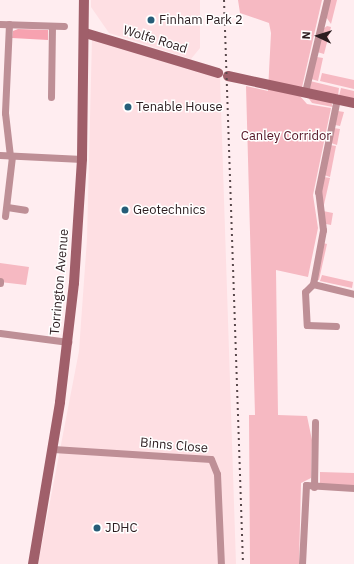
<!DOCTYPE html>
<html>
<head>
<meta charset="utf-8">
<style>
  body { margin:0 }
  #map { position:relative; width:354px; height:564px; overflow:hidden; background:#ffedf0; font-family:"IBM Plex Sans",sans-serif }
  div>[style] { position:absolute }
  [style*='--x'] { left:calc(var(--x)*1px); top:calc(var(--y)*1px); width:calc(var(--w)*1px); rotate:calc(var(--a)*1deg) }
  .built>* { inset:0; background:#fedfe3 }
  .green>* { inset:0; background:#f6b9c2 }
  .forest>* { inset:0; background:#f7a2b0 }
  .street>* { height:7px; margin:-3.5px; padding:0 3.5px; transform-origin:3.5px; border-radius:3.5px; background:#be8f96 }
  .secondary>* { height:10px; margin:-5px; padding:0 5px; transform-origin:5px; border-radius:5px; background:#a05f6a }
  .rail>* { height:2px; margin-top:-1px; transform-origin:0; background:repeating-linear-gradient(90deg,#58484b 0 2px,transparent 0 6px) }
  .dots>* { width:11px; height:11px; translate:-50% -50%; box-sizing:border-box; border:2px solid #fff; border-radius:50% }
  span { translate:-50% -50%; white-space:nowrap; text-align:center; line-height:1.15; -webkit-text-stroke:3px #fff; paint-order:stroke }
  .poi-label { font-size:13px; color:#2c1d20 }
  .left { translate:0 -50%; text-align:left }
  .street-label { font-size:13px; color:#2c1d20 }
  .park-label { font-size:13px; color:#531324 }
  .north { position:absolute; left:298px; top:16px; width:40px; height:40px; -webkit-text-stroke:3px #fff; paint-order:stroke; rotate:274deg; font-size:11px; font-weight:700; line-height:16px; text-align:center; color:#2c1d20 }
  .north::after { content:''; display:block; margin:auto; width:14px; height:18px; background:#2c1d20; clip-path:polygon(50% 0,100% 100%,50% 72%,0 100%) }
</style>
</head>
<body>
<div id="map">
  <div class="built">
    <div style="clip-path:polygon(91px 0,200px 0,200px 48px,191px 59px,109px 33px,91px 7px)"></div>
    <div style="clip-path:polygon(92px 38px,220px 77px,236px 564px,38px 564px,79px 351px,87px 239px)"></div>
  </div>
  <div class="green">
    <div style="clip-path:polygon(238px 0,322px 0,300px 96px,307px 104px,331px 108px,313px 195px,318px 228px,308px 277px,276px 270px,278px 415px,307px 416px,312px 440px,311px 478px,301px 483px,299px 564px,250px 564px,249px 415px,255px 415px,246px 86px,268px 91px,271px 33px,269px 23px,240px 13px)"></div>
    <div style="clip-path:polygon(330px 0,337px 0,331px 24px,326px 17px)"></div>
    <div style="clip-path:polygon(327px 26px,331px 27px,324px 54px,317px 52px,323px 29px)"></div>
    <div style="clip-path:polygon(317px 57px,323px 58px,318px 81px,311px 79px)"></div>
    <div style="clip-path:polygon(322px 73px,354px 80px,354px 89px,320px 81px)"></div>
    <div style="clip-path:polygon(310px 81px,339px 88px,338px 96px,310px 89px)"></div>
    <div style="clip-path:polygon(341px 88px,354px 91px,354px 99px,339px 96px)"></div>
    <div style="clip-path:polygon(307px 96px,331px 102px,333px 107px,312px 103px)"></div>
    <div style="clip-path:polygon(338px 111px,344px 112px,340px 126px,335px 125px)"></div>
    <div style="clip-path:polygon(334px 128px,340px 129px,337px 145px,331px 143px)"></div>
    <div style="clip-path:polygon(330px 145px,336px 146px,330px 177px,324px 175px)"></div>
    <div style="clip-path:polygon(324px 177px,330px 178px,323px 209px,320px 200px)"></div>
    <div style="clip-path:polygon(323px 211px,333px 213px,331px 225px,326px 224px)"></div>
    <div style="clip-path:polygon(323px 243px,327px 244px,319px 280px,316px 280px)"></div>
    <div style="clip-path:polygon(0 263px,29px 267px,26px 285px,0 282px)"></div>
    <div style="clip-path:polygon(322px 275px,353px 282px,352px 288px,320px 281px)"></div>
    <div style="clip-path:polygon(320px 472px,354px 473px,354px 486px,320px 484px)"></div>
  </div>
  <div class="forest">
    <div style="clip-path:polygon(18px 29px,48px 30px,48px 40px,12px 38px,13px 31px)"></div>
  </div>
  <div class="street">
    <div style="--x:0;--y:24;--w:64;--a:1.8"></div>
    <div style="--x:9;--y:24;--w:89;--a:92.6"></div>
    <div style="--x:5;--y:113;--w:43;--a:83.4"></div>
    <div style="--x:305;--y:92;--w:95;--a:-76.6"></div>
    <div style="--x:51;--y:97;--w:71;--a:-89.2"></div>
    <div style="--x:0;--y:155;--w:82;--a:2.8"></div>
    <div style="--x:7;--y:207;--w:18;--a:9"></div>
    <div style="--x:5;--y:216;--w:60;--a:-83.3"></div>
    <div style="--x:0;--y:283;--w:2;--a:-90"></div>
    <div style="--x:313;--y:284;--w:55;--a:-79.5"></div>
    <div style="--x:323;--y:230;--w:38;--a:-97"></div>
    <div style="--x:318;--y:192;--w:95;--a:-78.5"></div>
    <div style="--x:313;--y:284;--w:11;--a:135"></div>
    <div style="--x:305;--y:292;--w:33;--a:87"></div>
    <div style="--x:307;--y:325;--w:29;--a:2"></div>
    <div style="--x:313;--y:284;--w:42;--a:13.7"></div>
    <div style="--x:0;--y:333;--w:69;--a:7.5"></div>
    <div style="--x:53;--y:449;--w:158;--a:3.6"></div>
    <div style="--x:211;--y:459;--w:16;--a:68"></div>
    <div style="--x:217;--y:474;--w:90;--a:87.5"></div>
    <div style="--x:314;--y:487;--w:65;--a:-89.1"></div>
    <div style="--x:302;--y:564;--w:79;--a:-87.1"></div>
    <div style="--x:306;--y:485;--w:48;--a:3.6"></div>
  </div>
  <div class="secondary">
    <div style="--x:85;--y:33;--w:139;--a:16.7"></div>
    <div style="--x:228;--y:76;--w:129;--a:12.1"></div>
    <div style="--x:33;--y:564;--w:164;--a:-80.5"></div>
    <div style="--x:60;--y:402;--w:120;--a:-83.3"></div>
    <div style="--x:74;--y:283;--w:124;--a:-86.3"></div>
    <div style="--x:82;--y:159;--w:159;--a:-89.3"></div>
  </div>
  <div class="rail">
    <div style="--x:224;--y:0;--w:564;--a:88.07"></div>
  </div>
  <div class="dots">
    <div style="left:151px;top:20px;background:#265d78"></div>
    <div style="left:128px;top:107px;background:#265d78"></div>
    <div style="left:125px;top:210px;background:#265d78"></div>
    <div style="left:97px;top:528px;background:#265d78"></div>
  </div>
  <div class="poi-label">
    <span class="left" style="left:159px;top:20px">Finham Park 2</span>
    <span class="left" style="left:136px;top:107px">Tenable House</span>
    <span class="left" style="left:133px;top:210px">Geotechnics</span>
    <span class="left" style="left:105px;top:528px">JDHC</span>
  </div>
  <div class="street-label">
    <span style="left:155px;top:40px;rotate:17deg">Wolfe Road</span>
    <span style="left:60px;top:282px;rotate:-85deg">Torrington Avenue</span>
    <span style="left:174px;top:446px;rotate:5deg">Binns Close</span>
  </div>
  <div class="park-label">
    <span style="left:286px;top:136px">Canley Corridor</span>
  </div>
  <div class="north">N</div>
</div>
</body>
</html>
